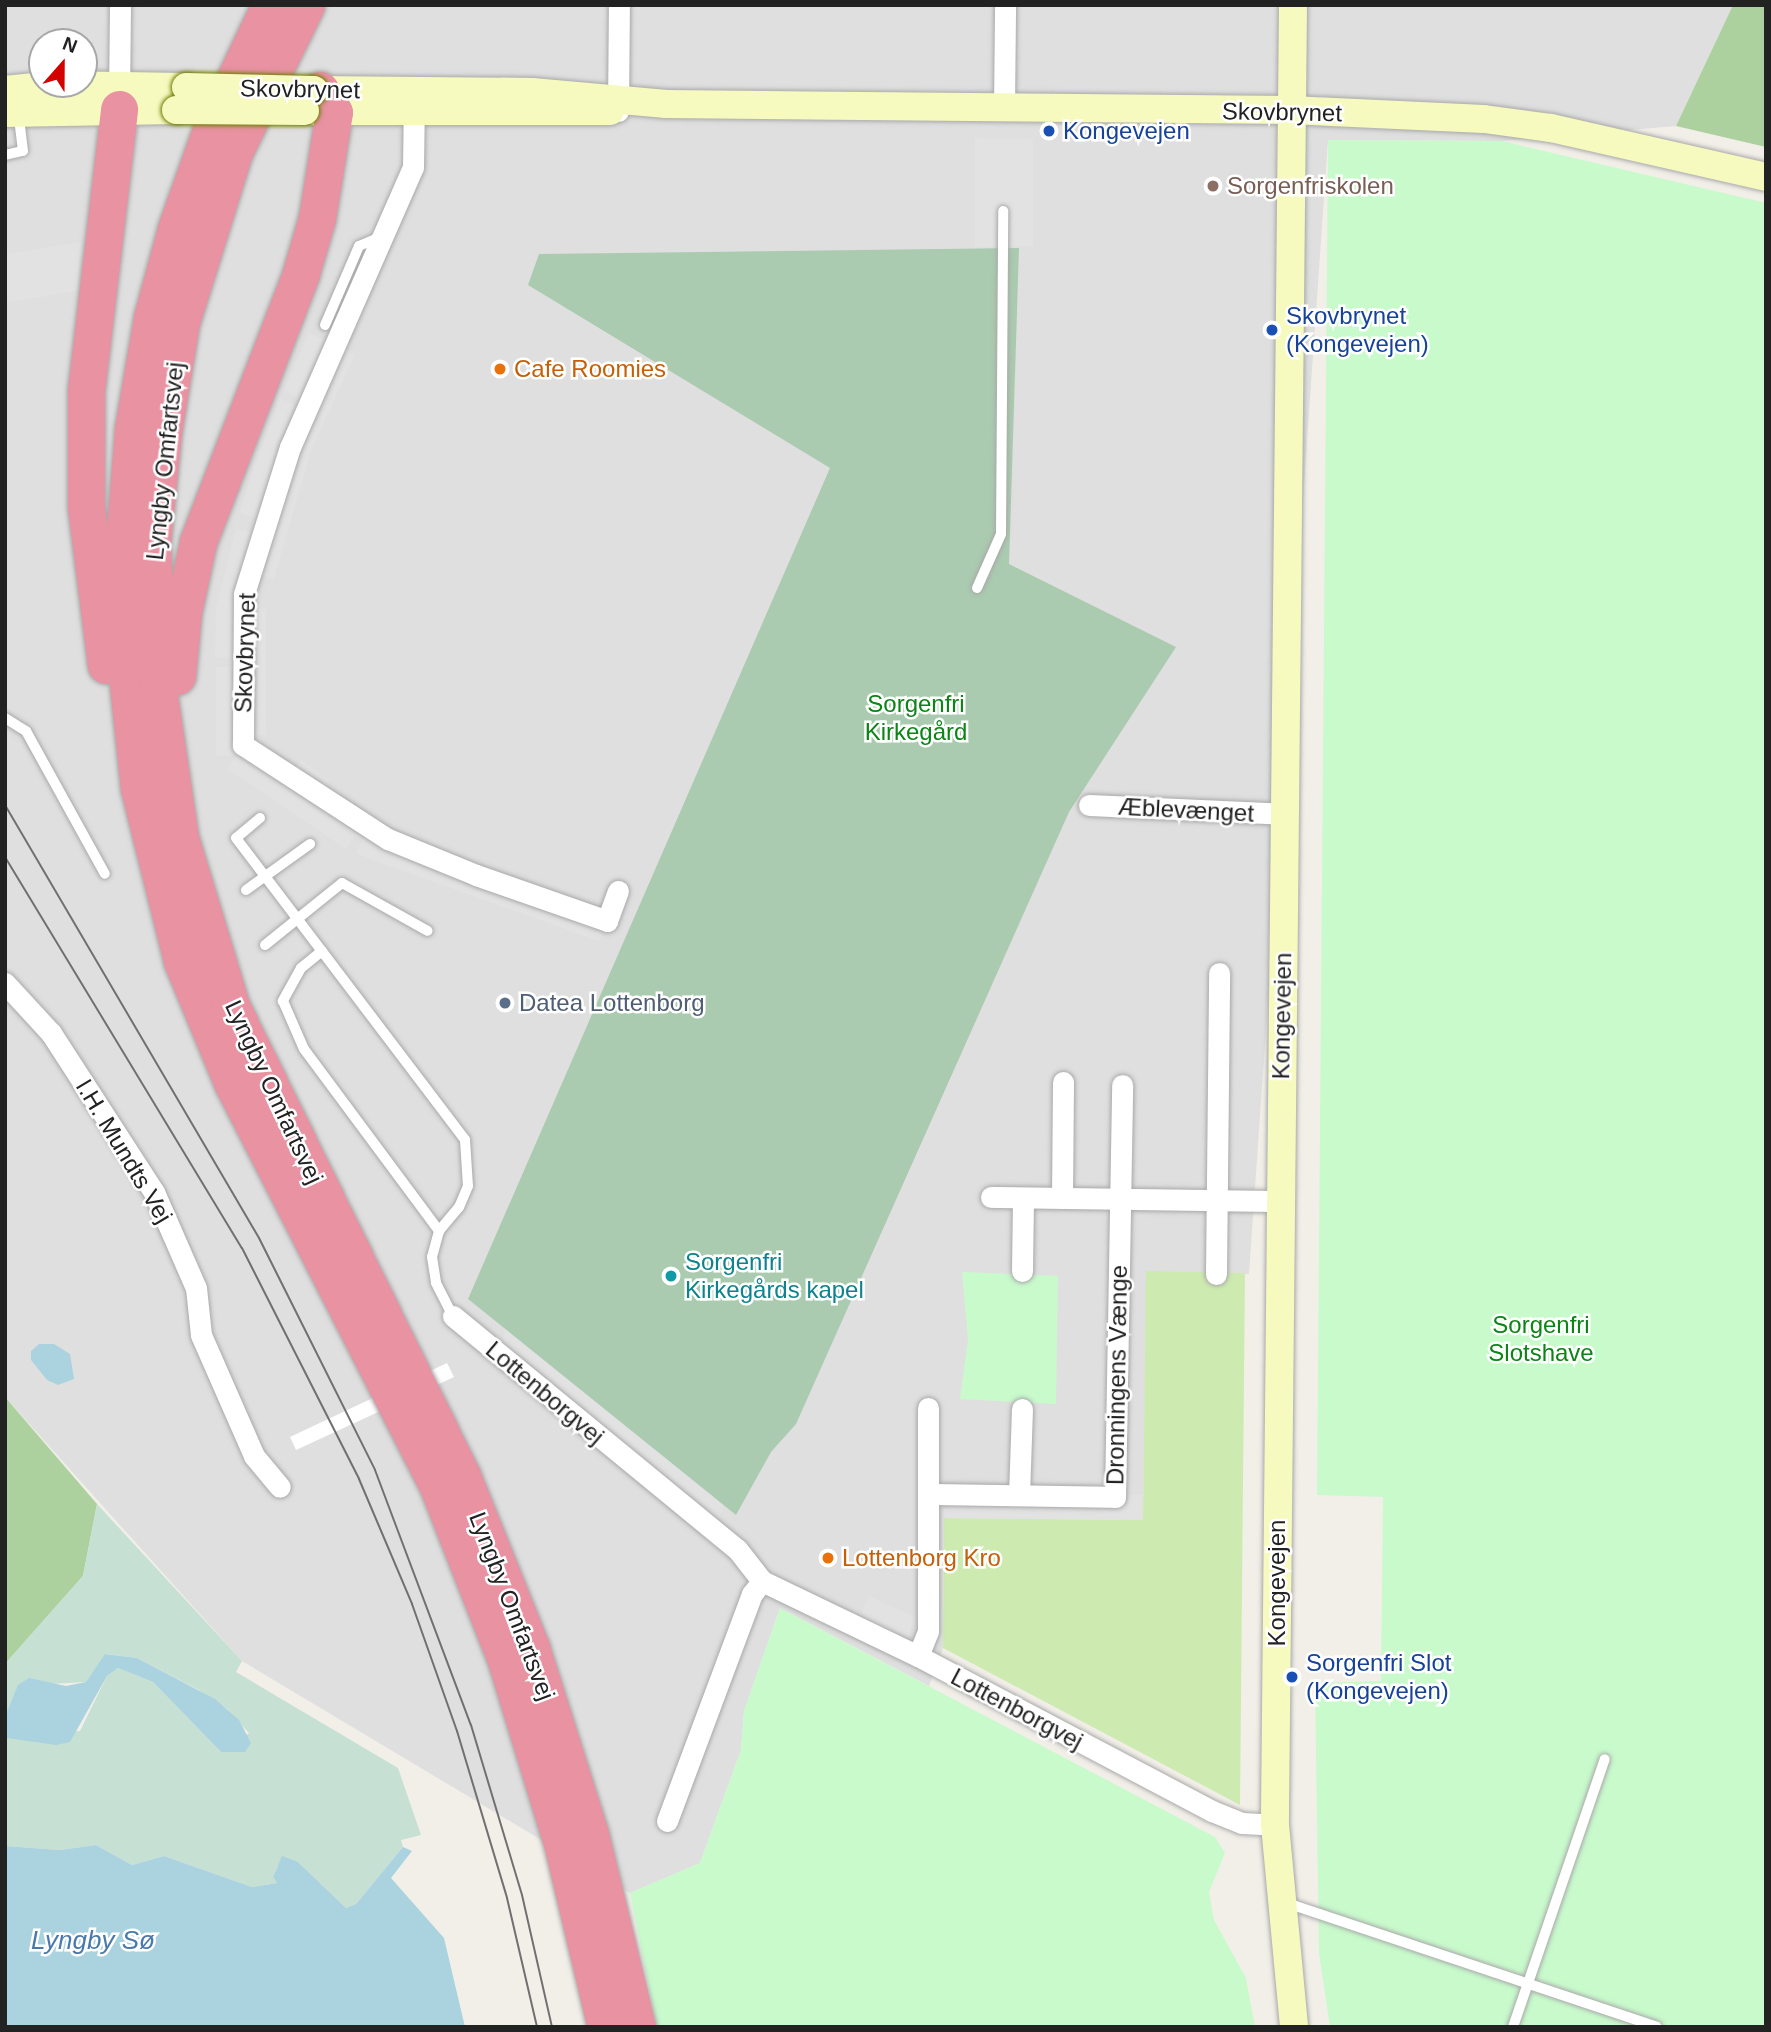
<!DOCTYPE html>
<html>
<head>
<meta charset="utf-8">
<style>
  body { margin:0 }
  #map { position:relative; width:1771px; height:2032px; overflow:hidden; background:#f2efe9; font-family:Helvetica,sans-serif }
  div>[style] { position:absolute }
  [style*='--x'] { left:calc(var(--x)*1px); top:calc(var(--y)*1px); width:calc(var(--w)*1px); rotate:calc(var(--a)*1deg) }
  .residential>* { inset:0; background:#e0dfdf }
  .grass>* { inset:0; background:#cdebb0 }
  .forest>* { inset:0; background:#add19e }
  .wetland>* { inset:0; background:#c6e0d4 }
  .cemetery>* { inset:0; background:#aacbaf }
  .park>* { inset:0; background:#c8facc }
  .parking>* { inset:0; background:#e2e2e2 }
  .water>* { inset:0; background:#aad3df }
  .pier>* { inset:0; background:#fff }
  .roads { filter:drop-shadow(0 0 2px #a9a9a9) drop-shadow(0 0 2px #a9a9a9) }
  .lane>* { height:10px; margin:-5px; padding:0 5px; transform-origin:5px; border-radius:5px; background:#fff }
  .street>* { height:21px; margin:-10.5px; padding:0 10.5px; transform-origin:10.5px; border-radius:10.5px; background:#fff }
  .secondary>* { height:28px; margin:-14px; padding:0 14px; transform-origin:14px; border-radius:14px; background:#f7fabf }
  .highway>* { height:37px; margin:-18.5px; padding:0 18.5px; transform-origin:18.5px; border-radius:18.5px; background:#e892a2 }
  .tram>* { height:2px; margin:-1px; padding:0 1px; transform-origin:1px; border-radius:1px; background:#707070 }
  .bridges { filter:drop-shadow(0 0 2px #707d05) drop-shadow(0 0 2px #707d05) }
  .secondary-bridge>* { height:28px; margin:-14px; padding:0 14px; transform-origin:14px; border-radius:14px; background:#f7fabf }
  .dots>* { width:19px; height:19px; translate:-50% -50%; box-sizing:border-box; border:4px solid #fff; border-radius:50% }
  span { translate:-50% -50%; white-space:nowrap; text-align:center; line-height:1.15; -webkit-text-stroke:5px #fff; paint-order:stroke }
  .street-label { font-size:24px; color:#222 }
  .transit-label { font-size:24px; color:#164399 }
  .left { translate:0 -50%; text-align:left }
  .education-label { font-size:24px; color:#785e54 }
  .food-label { font-size:24px; color:#c56008 }
  .park-label { font-size:24px; color:#0c8416 }
  .service-label { font-size:24px; color:#4e5e75 }
  .culture-label { font-size:24px; color:#0d838f }
  .water-label { font-size:26px; color:#4a7aab; font-style:italic }
  .frame { position:absolute; inset:0; border:7px solid #222; pointer-events:none }
  .north { position:absolute; left:28px; top:28px; width:70px; height:70px; box-sizing:border-box; background:#fff; border:2px solid #a7a7a7; border-radius:50%; rotate:21deg; font-size:19px; font-weight:700; line-height:28px; text-align:center; color:#222 }
  .north::after { content:''; display:block; margin:auto; width:24px; height:32px; background:#d40000; clip-path:polygon(50% 0,100% 100%,50% 72%,0 100%) }
</style>
</head>
<body>
<div id="map">
  <div class="residential">
    <div style="clip-path:polygon(evenodd,5px 5px,1733px 5px,1676px 126px,1502px 141px,1328px 140px,1249px 1274px,1147px 1272px,1143px 1520px,944px 1518px,943px 1648px,929px 1686px,780px 1608px,744px 1711px,741px 1750px,700px 1863px,630px 1893px,242px 1661px,5px 1397px,5px 5px,42px 42px,84px 42px,84px 84px,42px 84px,42px 42px)"></div>
  </div>
  <div class="grass">
    <div style="clip-path:polygon(1146px 1271px,1245px 1273px,1240px 1805px,943px 1648px,944px 1518px,1143px 1520px)"></div>
  </div>
  <div class="forest">
    <div style="clip-path:polygon(1733px 5px,1766px 5px,1766px 147px,1676px 126px)"></div>
    <div style="clip-path:polygon(5px 1397px,97px 1504px,83px 1576px,5px 1664px)"></div>
  </div>
  <div class="wetland">
    <div style="clip-path:polygon(97px 1504px,242px 1661px,236px 1672px,398px 1768px,421px 1835px,401px 1840px,403px 1847px,356px 1904px,346px 1908px,298px 1862px,278px 1865px,273px 1877px,277px 1883px,252px 1887px,164px 1856px,132px 1865px,96px 1845px,60px 1850px,5px 1846px,5px 1735px,80px 1731px,107px 1676px,118px 1668px,153px 1682px,221px 1752px,249px 1733px,227px 1709px,199px 1690px,137px 1658px,106px 1654px,86px 1682px,50px 1684px,10px 1708px,5px 1717px,5px 1664px,83px 1576px)"></div>
  </div>
  <div class="cemetery">
    <div style="clip-path:polygon(1019px 248px,1009px 564px,1176px 647px,1069px 812px,796px 1424px,771px 1452px,736px 1515px,468px 1299px,830px 468px,528px 285px,539px 254px)"></div>
  </div>
  <div class="park">
    <div style="clip-path:polygon(1328px 140px,1502px 141px,1766px 203px,1766px 2027px,1330px 2027px,1319px 1953px,1315px 1683px,1381px 1681px,1383px 1497px,1317px 1495px)"></div>
    <div style="clip-path:polygon(962px 1272px,1058px 1276px,1056px 1404px,960px 1399px,968px 1340px)"></div>
    <div style="clip-path:polygon(780px 1608px,1215px 1837px,1225px 1853px,1209px 1892px,1214px 1920px,1246px 1978px,1255px 2027px,657px 2027px,630px 1893px,700px 1863px,741px 1750px,744px 1711px)"></div>
  </div>
  <div class="parking">
    <div style="clip-path:polygon(975px 138px,1033px 139px,1033px 246px,975px 247px)"></div>
    <div style="clip-path:polygon(81px 242px,77px 291px,5px 303px,5px 254px)"></div>
    <div style="clip-path:polygon(309px 333px,355px 354px,311px 451px,274px 579px,259px 575px,252px 605px,253px 609px,266px 609px,266px 735px,251px 735px,295px 768px,301px 760px,329px 780px,319px 796px,363px 825px,607px 921px,599px 941px,372px 860px,356px 853px,362px 840px,354px 836px,346px 849px,228px 769px,236px 755px,216px 756px,216px 667px,231px 667px,231px 658px,215px 657px,216px 608px,236px 529px,250px 532px,254px 517px,240px 513px,253px 469px,280px 398px,294px 405px,297px 397px,284px 390px)"></div>
    <div style="clip-path:polygon(505px 1329px,723px 1505px,715px 1535px,501px 1359px)"></div>
    <div style="clip-path:polygon(943px 1489px,1142px 1495px,1143px 1520px,944px 1518px)"></div>
    <div style="clip-path:polygon(869px 1596px,916px 1618px,902px 1651px,855px 1629px)"></div>
  </div>
  <div class="water">
    <div style="clip-path:polygon(39px 1344px,54px 1344px,70px 1354px,74px 1379px,58px 1385px,47px 1380px,31px 1360px,31px 1351px)"></div>
    <div style="clip-path:polygon(105px 1654px,137px 1658px,215px 1699px,239px 1720px,251px 1743px,245px 1752px,221px 1752px,153px 1682px,118px 1668px,107px 1676px,70px 1742px,56px 1745px,7px 1738px,5px 1717px,18px 1685px,29px 1678px,66px 1686px,86px 1682px)"></div>
    <div style="clip-path:polygon(96px 1845px,132px 1865px,164px 1856px,252px 1887px,277px 1883px,273px 1877px,282px 1856px,298px 1862px,346px 1908px,356px 1904px,403px 1847px,412px 1851px,391px 1878px,444px 1938px,465px 2027px,5px 2027px,5px 1846px,60px 1850px)"></div>
  </div>
  <div class="pier">
    <div style="clip-path:polygon(447px 1363px,454px 1377px,296px 1450px,290px 1437px)"></div>
  </div>
  <div class="roads">
    <div class="lane">
      <div style="--x:5;--y:155;--w:18;--a:-13"></div>
      <div style="--x:23;--y:151;--w:35;--a:-97"></div>
      <div style="--x:325;--y:325;--w:86;--a:-66.7"></div>
      <div style="--x:359;--y:246;--w:23;--a:-23"></div>
      <div style="--x:977;--y:588;--w:59;--a:-66"></div>
      <div style="--x:1001;--y:534;--w:323;--a:-89.6"></div>
      <div style="--x:5;--y:718;--w:25;--a:32"></div>
      <div style="--x:26;--y:731;--w:163;--a:61.1"></div>
      <div style="--x:260;--y:818;--w:31;--a:140"></div>
      <div style="--x:236;--y:838;--w:379;--a:52.8"></div>
      <div style="--x:465;--y:1140;--w:46;--a:86.3"></div>
      <div style="--x:468;--y:1186;--w:23;--a:113"></div>
      <div style="--x:459;--y:1207;--w:31;--a:130"></div>
      <div style="--x:246;--y:890;--w:79;--a:-35.7"></div>
      <div style="--x:265;--y:945;--w:99;--a:-38.8"></div>
      <div style="--x:342;--y:883;--w:98;--a:29.2"></div>
      <div style="--x:322;--y:951;--w:27;--a:141"></div>
      <div style="--x:301;--y:968;--w:38;--a:119"></div>
      <div style="--x:283;--y:1001;--w:52;--a:66.4"></div>
      <div style="--x:304;--y:1049;--w:227;--a:53.4"></div>
      <div style="--x:439;--y:1231;--w:27;--a:105"></div>
      <div style="--x:432;--y:1257;--w:26;--a:81"></div>
      <div style="--x:436;--y:1283;--w:37;--a:63"></div>
      <div style="--x:1284;--y:1902;--w:393;--a:18.5"></div>
      <div style="--x:1513;--y:2027;--w:283;--a:-71.1"></div>
    </div>
    <div class="street">
      <div style="--x:414;--y:97;--w:70;--a:90.8"></div>
      <div style="--x:413;--y:167;--w:306;--a:113.7"></div>
      <div style="--x:290;--y:447;--w:154;--a:107.4"></div>
      <div style="--x:244;--y:594;--w:151;--a:90.4"></div>
      <div style="--x:243;--y:745;--w:173;--a:33"></div>
      <div style="--x:388;--y:839;--w:95;--a:22.2"></div>
      <div style="--x:476;--y:875;--w:139;--a:19.3"></div>
      <div style="--x:607;--y:921;--w:32;--a:-70"></div>
      <div style="--x:119;--y:101;--w:96;--a:-89.4"></div>
      <div style="--x:1004;--y:108;--w:103;--a:-89.4"></div>
      <div style="--x:618;--y:111;--w:106;--a:-89.5"></div>
      <div style="--x:1089;--y:805;--w:195;--a:2.6"></div>
      <div style="--x:5;--y:983;--w:68;--a:47.4"></div>
      <div style="--x:51;--y:1033;--w:189;--a:57.1"></div>
      <div style="--x:154;--y:1192;--w:105;--a:66.4"></div>
      <div style="--x:196;--y:1288;--w:47;--a:83.9"></div>
      <div style="--x:201;--y:1335;--w:132;--a:66.3"></div>
      <div style="--x:254;--y:1456;--w:40;--a:50"></div>
      <div style="--x:991;--y:1197;--w:289;--a:0.8"></div>
      <div style="--x:1062;--y:1198;--w:116;--a:-89.5"></div>
      <div style="--x:1022;--y:1271;--w:73;--a:-89.2"></div>
      <div style="--x:1216;--y:1274;--w:301;--a:-89.4"></div>
      <div style="--x:453;--y:1316;--w:367;--a:39.4"></div>
      <div style="--x:737;--y:1549;--w:41;--a:52"></div>
      <div style="--x:762;--y:1581;--w:173;--a:25.7"></div>
      <div style="--x:918;--y:1656;--w:332;--a:27.8"></div>
      <div style="--x:1212;--y:1811;--w:32;--a:22"></div>
      <div style="--x:1242;--y:1823;--w:33;--a:3"></div>
      <div style="--x:928;--y:1408;--w:86;--a:90"></div>
      <div style="--x:1019;--y:1495;--w:86;--a:-88"></div>
      <div style="--x:918;--y:1656;--w:27;--a:-68"></div>
      <div style="--x:928;--y:1631;--w:137;--a:-90"></div>
      <div style="--x:928;--y:1494;--w:187;--a:0.9"></div>
      <div style="--x:1115;--y:1497;--w:412;--a:-89"></div>
      <div style="--x:667;--y:1821;--w:242;--a:-69.5"></div>
      <div style="--x:752;--y:1594;--w:16;--a:-52"></div>
    </div>
    <div class="secondary">
      <div style="--x:1293;--y:5;--w:1820;--a:90.57"></div>
      <div style="--x:1275;--y:1825;--w:203;--a:84.6"></div>
      <div style="--x:5;--y:90;--w:49;--a:-5.8"></div>
      <div style="--x:54;--y:85;--w:132;--a:0.9"></div>
      <div style="--x:314;--y:90;--w:218;--a:0.5"></div>
      <div style="--x:532;--y:92;--w:135;--a:5.1"></div>
      <div style="--x:666;--y:104;--w:625;--a:0.55"></div>
      <div style="--x:1291;--y:110;--w:193;--a:2.7"></div>
      <div style="--x:1484;--y:119;--w:68;--a:7.7"></div>
      <div style="--x:1551;--y:128;--w:221;--a:12.8"></div>
      <div style="--x:314;--y:111;--w:296;--a:0"></div>
      <div style="--x:5;--y:113;--w:171;--a:-1"></div>
    </div>
    <div class="highway">
      <div style="--x:270;--y:5;--w:138;--a:115.3"></div>
      <div style="--x:211;--y:130;--w:105;--a:109.5"></div>
      <div style="--x:176;--y:229;--w:92;--a:105.1"></div>
      <div style="--x:152;--y:318;--w:113;--a:99.7"></div>
      <div style="--x:133;--y:429;--w:115;--a:94.5"></div>
      <div style="--x:124;--y:544;--w:121;--a:89.1"></div>
      <div style="--x:126;--y:665;--w:124;--a:84"></div>
      <div style="--x:139;--y:788;--w:178;--a:76"></div>
      <div style="--x:182;--y:961;--w:131;--a:67.5"></div>
      <div style="--x:232;--y:1082;--w:457;--a:63"></div>
      <div style="--x:439;--y:1489;--w:184;--a:68.6"></div>
      <div style="--x:506;--y:1660;--w:195;--a:73"></div>
      <div style="--x:563;--y:1847;--w:185;--a:76.6"></div>
      <div style="--x:306;--y:5;--w:164;--a:116.1"></div>
      <div style="--x:234;--y:152;--w:178;--a:107.3"></div>
      <div style="--x:181;--y:322;--w:111;--a:99.3"></div>
      <div style="--x:163;--y:432;--w:112;--a:95.7"></div>
      <div style="--x:152;--y:543;--w:146;--a:87.6"></div>
      <div style="--x:158;--y:689;--w:151;--a:81.6"></div>
      <div style="--x:180;--y:838;--w:176;--a:73.1"></div>
      <div style="--x:231;--y:1006;--w:524;--a:63.83"></div>
      <div style="--x:462;--y:1476;--w:185;--a:68.1"></div>
      <div style="--x:531;--y:1648;--w:195;--a:72.4"></div>
      <div style="--x:590;--y:1834;--w:199;--a:76.3"></div>
      <div style="--x:106;--y:665;--w:160;--a:-97.2"></div>
      <div style="--x:86;--y:506;--w:115;--a:-90"></div>
      <div style="--x:86;--y:391;--w:284;--a:-83.3"></div>
      <div style="--x:177;--y:676;--w:64;--a:-84.6"></div>
      <div style="--x:183;--y:612;--w:72;--a:-77.9"></div>
      <div style="--x:198;--y:542;--w:288;--a:-69"></div>
      <div style="--x:301;--y:273;--w:57;--a:-73.8"></div>
      <div style="--x:317;--y:218;--w:107;--a:-80.9"></div>
      <div style="--x:334;--y:112;--w:26;--a:-122"></div>
    </div>
  </div>
  <div class="tram">
    <div style="--x:5;--y:805;--w:502;--a:59.6"></div>
    <div style="--x:259;--y:1238;--w:259;--a:63.4"></div>
    <div style="--x:375;--y:1470;--w:272;--a:69.4"></div>
    <div style="--x:471;--y:1725;--w:177;--a:73.3"></div>
    <div style="--x:522;--y:1895;--w:135;--a:77.2"></div>
    <div style="--x:5;--y:857;--w:457;--a:58.8"></div>
    <div style="--x:242;--y:1248;--w:259;--a:63.1"></div>
    <div style="--x:359;--y:1479;--w:136;--a:67"></div>
    <div style="--x:412;--y:1604;--w:135;--a:70.5"></div>
    <div style="--x:457;--y:1731;--w:174;--a:73.3"></div>
    <div style="--x:507;--y:1898;--w:132;--a:76.9"></div>
  </div>
  <div class="bridges">
    <div class="secondary-bridge">
      <div style="--x:186;--y:87;--w:128;--a:1.3"></div>
      <div style="--x:176;--y:110;--w:129;--a:0.4"></div>
    </div>
  </div>
  <div class="dots">
    <div style="left:1049px;top:131px;background:#1a4fb4"></div>
    <div style="left:1213px;top:186px;background:#8d6e63"></div>
    <div style="left:1272px;top:330px;background:#1a4fb4"></div>
    <div style="left:500px;top:369px;background:#e8710a"></div>
    <div style="left:505px;top:1003px;background:#5c6f8a"></div>
    <div style="left:671px;top:1276px;background:#0f9aa8"></div>
    <div style="left:828px;top:1558px;background:#e8710a"></div>
    <div style="left:1292px;top:1677px;background:#1a4fb4"></div>
  </div>
  <div class="street-label">
    <span style="left:300px;top:89px;rotate:1deg">Skovbrynet</span>
    <span style="left:1282px;top:112px;rotate:1deg">Skovbrynet</span>
    <span style="left:165px;top:461px;rotate:-84deg">Lyngby Omfartsvej</span>
    <span style="left:245px;top:653px;rotate:-88deg">Skovbrynet</span>
    <span style="left:1186px;top:810px;rotate:3deg">Æblevænget</span>
    <span style="left:1282px;top:1016px;rotate:-89deg">Kongevejen</span>
    <span style="left:274px;top:1092px;rotate:65deg">Lyngby Omfartsvej</span>
    <span style="left:124px;top:1151px;rotate:59deg">I.H. Mundts Vej</span>
    <span style="left:1117px;top:1375px;rotate:-89deg">Dronningens Vænge</span>
    <span style="left:545px;top:1393px;rotate:40deg">Lottenborgvej</span>
    <span style="left:1277px;top:1583px;rotate:-90deg">Kongevejen</span>
    <span style="left:512px;top:1606px;rotate:69deg">Lyngby Omfartsvej</span>
    <span style="left:1017px;top:1709px;rotate:28deg">Lottenborgvej</span>
  </div>
  <div class="transit-label">
    <span class="left" style="left:1063px;top:131px">Kongevejen</span>
    <span class="left" style="left:1286px;top:330px">Skovbrynet<br>(Kongevejen)</span>
    <span class="left" style="left:1306px;top:1677px">Sorgenfri Slot<br>(Kongevejen)</span>
  </div>
  <div class="education-label">
    <span class="left" style="left:1227px;top:186px">Sorgenfriskolen</span>
  </div>
  <div class="food-label">
    <span class="left" style="left:514px;top:369px">Cafe Roomies</span>
    <span class="left" style="left:842px;top:1558px">Lottenborg Kro</span>
  </div>
  <div class="park-label">
    <span style="left:916px;top:718px">Sorgenfri<br>Kirkegård</span>
    <span style="left:1541px;top:1339px">Sorgenfri<br>Slotshave</span>
  </div>
  <div class="service-label">
    <span class="left" style="left:519px;top:1003px">Datea Lottenborg</span>
  </div>
  <div class="culture-label">
    <span class="left" style="left:685px;top:1276px">Sorgenfri<br>Kirkegårds kapel</span>
  </div>
  <div class="water-label">
    <span style="left:93px;top:1941px">Lyngby Sø</span>
  </div>
  <div class="frame"></div>
  <div class="north">N</div>
</div>
</body>
</html>
